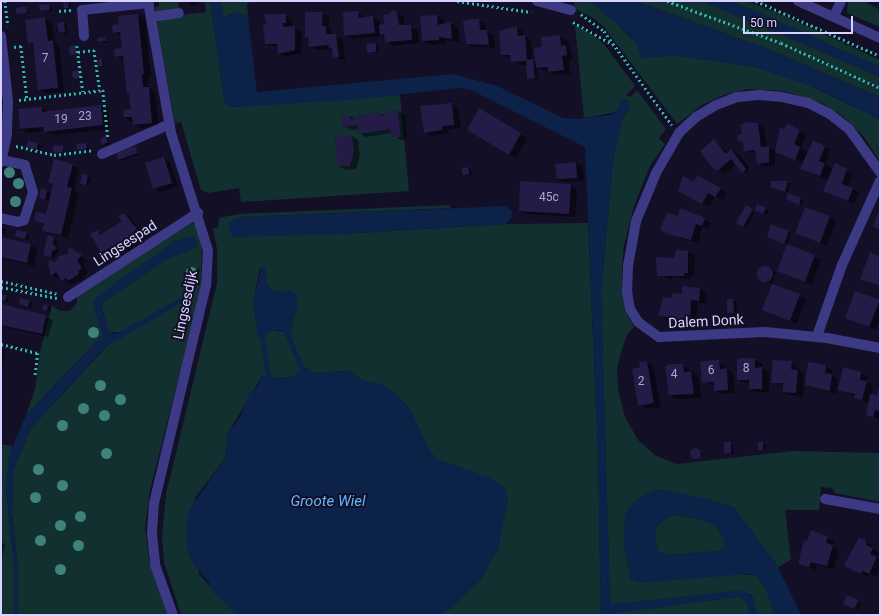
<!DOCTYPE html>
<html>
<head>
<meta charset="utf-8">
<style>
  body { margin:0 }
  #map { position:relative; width:881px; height:616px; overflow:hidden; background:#130f26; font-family:Roboto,sans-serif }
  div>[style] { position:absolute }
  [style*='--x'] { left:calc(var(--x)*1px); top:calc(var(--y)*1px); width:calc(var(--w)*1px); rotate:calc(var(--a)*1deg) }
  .green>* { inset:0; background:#12302f }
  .water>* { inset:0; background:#0c2248 }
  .shadow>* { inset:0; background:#0007 }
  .stream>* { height:4.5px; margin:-2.25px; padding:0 2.25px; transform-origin:2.25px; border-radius:2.25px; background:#0c2248 }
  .building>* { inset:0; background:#241b47 }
  .round { border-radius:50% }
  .path>* { height:2.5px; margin-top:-1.25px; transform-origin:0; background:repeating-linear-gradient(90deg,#2fb8b0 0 2px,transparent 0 5px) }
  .minor>* { height:10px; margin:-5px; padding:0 5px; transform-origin:5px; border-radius:5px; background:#3d3a85 }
  .trees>* { width:11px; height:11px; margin:-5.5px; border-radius:50%; background:#3d827b }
  span { translate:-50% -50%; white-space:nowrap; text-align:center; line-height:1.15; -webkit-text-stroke:4px #130f26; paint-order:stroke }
  .number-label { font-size:12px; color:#aca6d1 }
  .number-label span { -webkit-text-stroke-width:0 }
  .street-label { font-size:14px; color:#d9d4ff }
  .water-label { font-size:15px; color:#62b6ff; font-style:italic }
  .frame { position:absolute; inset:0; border:2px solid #d9d4ff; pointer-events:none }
  .scale { position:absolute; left:743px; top:16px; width:110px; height:18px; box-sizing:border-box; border:2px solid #d9d4ff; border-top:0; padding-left:5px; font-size:12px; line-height:14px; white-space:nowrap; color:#d9d4ff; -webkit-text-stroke:3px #130f26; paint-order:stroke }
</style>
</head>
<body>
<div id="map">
  <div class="green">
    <div style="clip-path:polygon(159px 1px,178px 1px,179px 9px,156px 12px,155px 7px,159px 6px)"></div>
    <div style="clip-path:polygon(205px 1px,210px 1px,225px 104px,231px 107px,400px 95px,409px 191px,241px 202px,239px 188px,208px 193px,201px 190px,181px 122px,175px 123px,157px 23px,160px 18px,206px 12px)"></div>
    <div style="clip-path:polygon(220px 1px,254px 1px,254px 2px,247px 3px,248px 17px,246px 15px,230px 14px,224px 19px)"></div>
    <div style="clip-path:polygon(575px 1px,590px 1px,616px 23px,637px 44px,642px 58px,675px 55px,755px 67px,807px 84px,875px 117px,880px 120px,880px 162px,865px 138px,843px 116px,822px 103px,784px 91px,747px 89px,724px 95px,702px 105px,677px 124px,604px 27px,593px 18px,573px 8px)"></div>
    <div style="clip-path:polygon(636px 1px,702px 1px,748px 19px,880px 77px,880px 97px,765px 48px)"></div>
    <div style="clip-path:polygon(730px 1px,747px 1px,787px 17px,880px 60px,880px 67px)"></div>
    <div style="clip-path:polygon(848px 1px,864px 1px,880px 10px,880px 27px,847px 13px)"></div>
    <div style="clip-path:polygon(575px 25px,590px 33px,604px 44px,635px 86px,626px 95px,630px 97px,637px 90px,666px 129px,659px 138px,665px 144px,650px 166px,634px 206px,624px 245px,622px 270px,624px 309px,634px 327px,628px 333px,621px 352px,617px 370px,618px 389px,625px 417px,638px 440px,656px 456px,677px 464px,793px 451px,880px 453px,880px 502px,835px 493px,832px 488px,821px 487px,819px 510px,785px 510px,791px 560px,778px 567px,734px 508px,727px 505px,665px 490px,653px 491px,637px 500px,625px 514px,624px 544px,631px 579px,738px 574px,755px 575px,768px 590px,774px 615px,757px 615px,751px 594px,612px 604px,610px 602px,601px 293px,613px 160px,623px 117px,628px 110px,584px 118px)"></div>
    <div style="clip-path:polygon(evenodd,450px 205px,450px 208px,241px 217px,228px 223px,342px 234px,506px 224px,588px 223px,598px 451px,601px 615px,438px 615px,451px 608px,480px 580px,497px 551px,508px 499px,472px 472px,436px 459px,428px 448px,409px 408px,387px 387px,360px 379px,348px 371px,312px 373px,307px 367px,292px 377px,269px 378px,262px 376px,228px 433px,225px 458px,195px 498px,199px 574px,237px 615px,181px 615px,164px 562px,162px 536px,166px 494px,217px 283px,217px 249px,213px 229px,218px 227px,219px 218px,238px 214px,450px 205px,260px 268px,265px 268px,266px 281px,270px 290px,282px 293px,290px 290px,298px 305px,291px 327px,292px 333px,273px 330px,258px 337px,253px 303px,260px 268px)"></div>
    <div style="clip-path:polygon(193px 223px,196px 224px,202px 242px,201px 290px,150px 490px,145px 527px,150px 566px,168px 615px,18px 615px,18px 566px,12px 513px,13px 471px,31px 428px,120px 332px,109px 332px,101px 303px,165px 260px,197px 247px,194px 236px,173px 242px,93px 303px,103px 335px,26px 415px,35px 389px,40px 352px,52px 305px,60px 311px,70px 311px,77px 303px,77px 294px)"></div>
    <div style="clip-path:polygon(1px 444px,12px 446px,6px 488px,14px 565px,14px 615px,1px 615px)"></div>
    <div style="clip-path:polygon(679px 515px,710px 522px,718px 528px,724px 539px,724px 547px,719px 551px,669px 555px,659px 552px,655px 541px,656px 528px,667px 517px)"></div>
    <div style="clip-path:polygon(738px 597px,746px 601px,750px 615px,609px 615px,611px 612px)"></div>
  </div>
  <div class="water">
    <div style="clip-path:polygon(210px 1px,220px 1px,224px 19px,237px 11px,248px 17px,257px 92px,453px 74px,497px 86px,563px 118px,578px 119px,610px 115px,616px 112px,621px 99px,628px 100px,629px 107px,623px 117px,613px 160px,601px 293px,610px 602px,612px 604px,744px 590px,753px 597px,757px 615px,750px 615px,746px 601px,738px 597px,601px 615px,598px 451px,585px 147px,471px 90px,459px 88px,350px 100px,231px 107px,225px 104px)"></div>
    <div style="clip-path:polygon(590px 1px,636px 1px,765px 48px,880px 97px,880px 120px,821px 90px,755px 67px,675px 55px,642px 58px,637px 44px,628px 34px)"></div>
    <div style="clip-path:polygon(702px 1px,730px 1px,758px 12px,880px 67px,880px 77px)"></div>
    <div style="clip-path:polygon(506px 206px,512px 212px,512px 217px,506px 224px,342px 234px,232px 237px,228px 223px,241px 217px)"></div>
    <div style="clip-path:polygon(194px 236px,197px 247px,165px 260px,101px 304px,109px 332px,115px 334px,184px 296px,185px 301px,104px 348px,31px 428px,13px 471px,12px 513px,18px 566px,18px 615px,14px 615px,14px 565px,6px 488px,9px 455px,26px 415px,103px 335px,93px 303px,95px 298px,173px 242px)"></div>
    <div style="clip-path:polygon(262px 265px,265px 268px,266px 281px,270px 290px,282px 293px,290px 290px,296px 294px,298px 305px,291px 326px,292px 333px,285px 336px,282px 330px,273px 330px,258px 338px,253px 303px)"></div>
    <div style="clip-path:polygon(307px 367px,312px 373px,348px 371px,360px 379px,387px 387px,409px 408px,428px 448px,436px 459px,488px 477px,505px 488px,508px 499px,497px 551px,480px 580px,451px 608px,438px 615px,237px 615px,214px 593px,208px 581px,193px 564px,188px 552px,186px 531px,189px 510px,225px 458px,228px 433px,241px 416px,250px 392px,257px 387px,262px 375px,269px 378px,292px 377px)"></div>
    <div style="clip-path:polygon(evenodd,665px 490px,708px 499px,734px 508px,778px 567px,801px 615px,774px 615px,764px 584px,755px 575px,747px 574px,639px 583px,631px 579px,624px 544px,625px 514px,637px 500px,653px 491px,665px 490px,679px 515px,710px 522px,718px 528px,724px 539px,724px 548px,719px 551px,669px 555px,659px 552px,655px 541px,656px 528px,667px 517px,679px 515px)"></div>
  </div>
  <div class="shadow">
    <div style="clip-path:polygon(189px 1px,196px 1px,197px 6px,190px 5px)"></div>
    <div style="clip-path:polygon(68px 3px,71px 4px,71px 9px,65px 8px)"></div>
    <div style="clip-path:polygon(49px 5px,53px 11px,41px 11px,40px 6px)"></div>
    <div style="clip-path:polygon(26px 8px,29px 14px,17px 13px)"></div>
    <div style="clip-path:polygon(358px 12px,365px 18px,373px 17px,380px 21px,380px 26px,385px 25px,396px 12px,403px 16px,405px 26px,418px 30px,419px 43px,393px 46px,381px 34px,381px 36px,352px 39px,345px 35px,344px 13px)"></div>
    <div style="clip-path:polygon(322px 13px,329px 17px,329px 28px,333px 35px,343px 39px,345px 61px,334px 57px,332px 49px,317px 50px,310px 47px,309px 39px,306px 37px)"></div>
    <div style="clip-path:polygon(138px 15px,145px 19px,151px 77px,148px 77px,149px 88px,155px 92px,159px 126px,140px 128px,125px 117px,132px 110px,124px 60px,116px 56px,123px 49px,121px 36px,114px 32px,120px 25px)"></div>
    <div style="clip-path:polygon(285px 15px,292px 19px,293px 28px,302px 31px,301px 53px,286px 57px,279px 53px,279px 47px,266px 44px,268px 25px)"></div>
    <div style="clip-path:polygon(437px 16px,444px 20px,444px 25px,451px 23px,458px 27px,459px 42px,446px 40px,446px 43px,430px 45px,423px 41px)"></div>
    <div style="clip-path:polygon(45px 18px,52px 22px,54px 42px,59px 45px,64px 91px,46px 94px,39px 90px,34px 46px,29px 43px)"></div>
    <div style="clip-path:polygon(478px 20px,485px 24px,486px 31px,494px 35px,495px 48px,473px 47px,467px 43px)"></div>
    <div style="clip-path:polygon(64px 23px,67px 25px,68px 34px,60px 32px)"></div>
    <div style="clip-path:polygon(516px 27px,523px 31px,524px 36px,531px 40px,533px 61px,536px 62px,543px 48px,542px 37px,560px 36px,567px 40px,573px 59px,569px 59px,570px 74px,556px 75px,537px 68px,538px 79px,528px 78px,527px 65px,519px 65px,512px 58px,502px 55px)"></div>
    <div style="clip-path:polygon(105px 38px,108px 43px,99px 42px)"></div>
    <div style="clip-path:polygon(375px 44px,378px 46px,379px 53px,368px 53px)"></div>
    <div style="clip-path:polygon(75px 46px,78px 47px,79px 56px,71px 55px)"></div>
    <div style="clip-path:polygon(102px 60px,105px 62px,105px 67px,99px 66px)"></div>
    <div style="clip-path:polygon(78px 69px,81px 71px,82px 80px,74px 79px,73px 70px)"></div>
    <div style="clip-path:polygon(451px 104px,458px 108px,461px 128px,448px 130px,449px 134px,431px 136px,425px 132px)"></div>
    <div style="clip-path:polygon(101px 106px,108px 110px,110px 129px,51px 135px,44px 131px,27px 133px,21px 129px,42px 108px,49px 112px)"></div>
    <div style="clip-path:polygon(480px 110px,527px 138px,516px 158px,468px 130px)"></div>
    <div style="clip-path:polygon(398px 111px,405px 115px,407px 140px,400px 140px,392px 133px,366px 137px,359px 133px,359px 129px,351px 130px,344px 126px,350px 116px,358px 120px,359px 116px,380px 113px,386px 116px)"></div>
    <div style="clip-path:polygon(743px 124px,757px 124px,764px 128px,767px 147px,776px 151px,788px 125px,806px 134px,801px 148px,808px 152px,811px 142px,830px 149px,826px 164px,833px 169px,834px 165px,853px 174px,848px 187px,859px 193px,854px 204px,824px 191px,828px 180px,808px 172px,801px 168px,803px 163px,775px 151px,775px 166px,765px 167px,758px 163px,757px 154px,745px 150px,744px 142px,738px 139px,742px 135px)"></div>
    <div style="clip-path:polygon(352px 136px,358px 140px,360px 156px,356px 169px,346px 170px,339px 166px)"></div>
    <div style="clip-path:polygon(105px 137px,111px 144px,106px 146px,103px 144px)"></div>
    <div style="clip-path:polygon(714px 140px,728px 153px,731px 150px,738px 154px,748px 166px,749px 171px,746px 174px,736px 164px,725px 174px,718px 170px,701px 151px)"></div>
    <div style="clip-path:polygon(38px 144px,41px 146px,40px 150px,31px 148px)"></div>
    <div style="clip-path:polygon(86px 144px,90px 150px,78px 150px)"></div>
    <div style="clip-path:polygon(62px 146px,66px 153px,54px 152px)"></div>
    <div style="clip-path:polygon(135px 147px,140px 154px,122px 161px,119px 160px,117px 154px)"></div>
    <div style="clip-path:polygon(164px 158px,170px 162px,178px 186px,160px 192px,154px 188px)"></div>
    <div style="clip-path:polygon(576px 163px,583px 167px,584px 181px,564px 182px,557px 179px)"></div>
    <div style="clip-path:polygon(72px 165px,79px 169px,74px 190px,79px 193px,68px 238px,50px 234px,43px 230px,44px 225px,35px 221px,46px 215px,50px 201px,43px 199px,42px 190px,52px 193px,53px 185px,49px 183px)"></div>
    <div style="clip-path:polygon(468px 168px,471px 170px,472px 175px,463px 174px)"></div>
    <div style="clip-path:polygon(82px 175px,91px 178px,89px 186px,81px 183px)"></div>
    <div style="clip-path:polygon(698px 177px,727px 193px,723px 200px,715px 196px,709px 207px,679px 190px,694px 183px)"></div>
    <div style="clip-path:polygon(772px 182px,791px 183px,788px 193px,775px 188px)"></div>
    <div style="clip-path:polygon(570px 185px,577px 189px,575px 217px,527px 214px,520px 211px)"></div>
    <div style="clip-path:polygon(801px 199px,804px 200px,802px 205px,790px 201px)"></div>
    <div style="clip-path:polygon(758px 205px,768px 210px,767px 215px,756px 210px,747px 228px,737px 223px,746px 207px,755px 212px)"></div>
    <div style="clip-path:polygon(124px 213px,130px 217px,143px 233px,135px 239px,139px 244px,120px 257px,113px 253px,108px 256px,101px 253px,98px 231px,103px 234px,123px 221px)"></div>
    <div style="clip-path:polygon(678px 217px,704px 219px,711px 223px,709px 229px,702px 227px,698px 243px,670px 235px)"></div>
    <div style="clip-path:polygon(830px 217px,836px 221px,827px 246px,796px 233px)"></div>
    <div style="clip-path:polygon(1px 227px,6px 229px,5px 234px,1px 233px)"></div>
    <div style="clip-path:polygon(788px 232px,791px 233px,787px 244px,771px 238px)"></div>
    <div style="clip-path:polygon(26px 233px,29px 235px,28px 240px,20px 237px)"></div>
    <div style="clip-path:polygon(49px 237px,57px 240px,56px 245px,59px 251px,54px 258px,48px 256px)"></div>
    <div style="clip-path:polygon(1px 238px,38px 248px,34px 266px,1px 258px)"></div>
    <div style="clip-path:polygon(788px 246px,821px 260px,812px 285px,778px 271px)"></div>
    <div style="clip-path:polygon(69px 249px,88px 261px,83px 264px,88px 272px,80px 281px,69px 284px,61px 277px,58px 279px,52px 275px,49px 269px,50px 261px,56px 263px,69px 255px)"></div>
    <div style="clip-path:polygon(688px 252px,695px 256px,694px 276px,690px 276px,690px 279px,673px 277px,672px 280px,658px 275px,657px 258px,674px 259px)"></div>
    <div style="clip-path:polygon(761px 266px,776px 272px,772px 284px,757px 277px)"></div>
    <div style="clip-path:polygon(773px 285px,806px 299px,797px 324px,763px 310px)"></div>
    <div style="clip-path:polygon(700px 289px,707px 293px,706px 304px,698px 303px,696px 322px,679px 324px,659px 316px,660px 307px)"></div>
    <div style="clip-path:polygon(856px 292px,880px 302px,880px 320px,876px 330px,846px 317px)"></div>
    <div style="clip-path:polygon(1px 295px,9px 298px,8px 302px,1px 301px)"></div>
    <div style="clip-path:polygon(728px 300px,736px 302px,737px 314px,728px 313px)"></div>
    <div style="clip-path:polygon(29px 301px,32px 303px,31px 308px,20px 304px)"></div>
    <div style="clip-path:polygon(1px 305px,53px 320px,48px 337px,1px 326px)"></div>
    <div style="clip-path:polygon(44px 305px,51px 307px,50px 312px,43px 309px)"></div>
    <div style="clip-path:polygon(1px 347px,6px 351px,1px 373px)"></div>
    <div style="clip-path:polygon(738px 360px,755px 360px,762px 364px,762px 368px,769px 372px,769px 392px,756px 392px,750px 389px,750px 384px,738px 380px)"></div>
    <div style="clip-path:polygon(647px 362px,653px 366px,661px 407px,646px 409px,639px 405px)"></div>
    <div style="clip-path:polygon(719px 362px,733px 373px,735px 393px,722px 394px,715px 390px,715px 385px,703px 382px)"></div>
    <div style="clip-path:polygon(791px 362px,804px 374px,803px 397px,790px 395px,784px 392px,784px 386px,772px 382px)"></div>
    <div style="clip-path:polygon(683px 365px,698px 376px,701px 398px,676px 399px,670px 395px)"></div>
    <div style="clip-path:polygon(826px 366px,832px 370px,832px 375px,838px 379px,836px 394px,806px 384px)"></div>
    <div style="clip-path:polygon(861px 373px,868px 377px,866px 382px,873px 386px,871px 395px,878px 397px,880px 389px,880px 420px,867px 414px,869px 403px,839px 389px)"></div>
    <div style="clip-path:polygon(730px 443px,733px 445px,734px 454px,725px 453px)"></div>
    <div style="clip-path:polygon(763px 443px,766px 445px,766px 451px,759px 449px)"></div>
    <div style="clip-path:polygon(697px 448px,703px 454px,697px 460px,691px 453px)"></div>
    <div style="clip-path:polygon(811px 531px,834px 541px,833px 546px,839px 550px,834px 569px,817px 565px,816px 570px,799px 563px)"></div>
    <div style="clip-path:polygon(857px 540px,873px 545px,867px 558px,873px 549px,879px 553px,877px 558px,880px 560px,880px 569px,876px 577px,870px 574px,868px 577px,845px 566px)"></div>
    <div style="clip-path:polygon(1px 542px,5px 544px,1px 561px)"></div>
    <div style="clip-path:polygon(858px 600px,861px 602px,858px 610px,848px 606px)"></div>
  </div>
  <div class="stream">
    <div style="--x:262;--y:335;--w:44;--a:80.8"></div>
    <div style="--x:288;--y:335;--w:38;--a:67"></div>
  </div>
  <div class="building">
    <div style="clip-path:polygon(63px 2px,68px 2px,69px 8px,64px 8px)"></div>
    <div style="clip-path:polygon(49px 4px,50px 10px,40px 11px,39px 5px)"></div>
    <div style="clip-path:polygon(21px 7px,26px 7px,27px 13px,16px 14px,16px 8px)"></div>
    <div style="clip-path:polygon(393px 10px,397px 12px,399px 25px,411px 25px,412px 40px,385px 42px,384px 34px,380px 35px,379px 25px,384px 24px,383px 15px,389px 14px)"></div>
    <div style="clip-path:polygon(358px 11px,359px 18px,373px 16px,375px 33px,344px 36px,343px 12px)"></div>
    <div style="clip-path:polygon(305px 12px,323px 12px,322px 26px,326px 26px,326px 34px,336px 34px,339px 57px,333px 58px,332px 48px,329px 48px,328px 45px,309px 47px,308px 37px,305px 38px)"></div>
    <div style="clip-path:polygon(138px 14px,144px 74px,142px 74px,143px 87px,149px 87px,152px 123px,133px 125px,132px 117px,124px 117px,123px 110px,131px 109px,129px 94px,127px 94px,123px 56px,115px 57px,114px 49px,122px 48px,120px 32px,113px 33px,112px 25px,119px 24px,118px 16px)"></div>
    <div style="clip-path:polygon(264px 14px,286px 14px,286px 23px,283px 23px,283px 27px,295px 26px,295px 50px,278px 54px,277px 44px,265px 44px,263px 24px,267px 24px)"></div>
    <div style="clip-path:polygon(437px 15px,438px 25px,451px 22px,452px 39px,439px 37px,439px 40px,422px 41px,420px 16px)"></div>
    <div style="clip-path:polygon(45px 17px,48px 41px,53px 40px,58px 88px,38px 90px,33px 43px,28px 44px,25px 20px)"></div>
    <div style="clip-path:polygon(472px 19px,479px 19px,480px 30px,487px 30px,489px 45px,466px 44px,463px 21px)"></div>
    <div style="clip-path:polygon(64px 22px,65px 32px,59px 33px,57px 23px)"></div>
    <div style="clip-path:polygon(517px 26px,518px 36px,525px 35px,527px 60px,533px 59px,535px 78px,527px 79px,526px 61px,511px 62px,510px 55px,501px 55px,499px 31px)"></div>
    <div style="clip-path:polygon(560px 35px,561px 46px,566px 45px,567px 55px,562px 56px,564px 70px,548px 72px,548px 67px,536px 68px,534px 48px,542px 47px,541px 37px)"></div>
    <div style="clip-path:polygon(105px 37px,106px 41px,98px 42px,97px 38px)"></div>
    <div style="clip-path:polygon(376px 43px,376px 52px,367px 53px,366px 44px)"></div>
    <div style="clip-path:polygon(76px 45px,77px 55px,70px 55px,69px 46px)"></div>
    <div style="clip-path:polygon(102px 59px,103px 66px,98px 66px,97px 60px)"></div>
    <div class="round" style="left:71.5px;top:69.5px;width:9px;height:9px"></div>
    <div style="clip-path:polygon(452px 103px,454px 125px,442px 126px,442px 130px,424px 133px,420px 106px)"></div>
    <div style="clip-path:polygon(101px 105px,103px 125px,44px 132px,43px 127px,20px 129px,18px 109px,42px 107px,42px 112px)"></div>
    <div style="clip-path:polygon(479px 108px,521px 133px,509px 155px,467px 130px)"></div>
    <div style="clip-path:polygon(398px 110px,401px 137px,392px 137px,390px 129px,359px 134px,357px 125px,343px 127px,341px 117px,350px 115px,350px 119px,357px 119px,358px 115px,380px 112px,381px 116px,388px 114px,388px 111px)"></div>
    <div style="clip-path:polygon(748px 122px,758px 123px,761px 147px,769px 146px,769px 162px,757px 164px,755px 150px,744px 151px,743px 142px,737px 140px,738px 135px,742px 134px,740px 125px)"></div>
    <div style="clip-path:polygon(788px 123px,800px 130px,794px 144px,800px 147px,795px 160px,775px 152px,780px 128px,784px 129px)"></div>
    <div style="clip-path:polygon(352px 135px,354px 152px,350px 166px,338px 166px,334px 138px)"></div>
    <div style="clip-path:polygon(105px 136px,108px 142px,102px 145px,100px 139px)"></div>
    <div style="clip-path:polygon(714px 139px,726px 154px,731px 149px,746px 169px,742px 173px,731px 159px,717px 171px,710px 165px,700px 151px)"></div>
    <div style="clip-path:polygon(28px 140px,38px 143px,37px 149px,27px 147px)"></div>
    <div style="clip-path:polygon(813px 140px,825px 146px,819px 161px,825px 163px,820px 176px,800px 169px)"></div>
    <div style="clip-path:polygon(86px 143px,87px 149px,77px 150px,76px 144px)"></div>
    <div style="clip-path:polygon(63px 145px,63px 152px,53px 153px,53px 146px)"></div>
    <div style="clip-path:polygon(135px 146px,138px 153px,118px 160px,116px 153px)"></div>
    <div style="clip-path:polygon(164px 157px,172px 183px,153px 189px,145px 163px)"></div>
    <div style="clip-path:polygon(54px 159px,73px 164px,67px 187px,72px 188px,61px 235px,42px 231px,44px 224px,34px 221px,36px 212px,46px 214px,53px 184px,48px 183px)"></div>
    <div style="clip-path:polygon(576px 162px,577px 178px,557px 179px,555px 164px)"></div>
    <div style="clip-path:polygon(835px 163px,847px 169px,842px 184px,853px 188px,848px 201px,823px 191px)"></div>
    <div style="clip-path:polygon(468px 167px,469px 174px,462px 175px,462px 168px)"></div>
    <div style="clip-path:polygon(82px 174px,88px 175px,86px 185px,80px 184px)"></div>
    <div style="clip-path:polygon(697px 175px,721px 188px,715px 197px,708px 193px,702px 204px,678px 191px,683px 176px,694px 182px)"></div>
    <div style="clip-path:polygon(520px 181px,571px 184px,569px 214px,519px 211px)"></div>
    <div style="clip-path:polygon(771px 181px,788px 181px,785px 192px,771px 187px)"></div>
    <div style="clip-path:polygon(41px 188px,47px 190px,45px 200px,39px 198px)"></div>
    <div style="clip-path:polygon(788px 193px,801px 198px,799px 205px,786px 199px)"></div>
    <div style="clip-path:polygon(757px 204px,766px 207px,763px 214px,755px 210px)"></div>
    <div style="clip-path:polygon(746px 205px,753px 209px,743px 227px,736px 223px)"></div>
    <div style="clip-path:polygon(805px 207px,830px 216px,820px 243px,795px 233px)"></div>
    <div style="clip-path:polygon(680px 208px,705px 218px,702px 226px,696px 224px,691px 240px,670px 235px,660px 230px,667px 213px,678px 216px)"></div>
    <div style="clip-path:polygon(124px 213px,137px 229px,129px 235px,133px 240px,112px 253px,109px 248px,101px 253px,90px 234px,98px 230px,100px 235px,122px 221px,118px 216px)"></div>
    <div style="clip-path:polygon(878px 213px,880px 214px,879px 229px,873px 226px)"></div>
    <div style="clip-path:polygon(771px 224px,789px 231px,784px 244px,767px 237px)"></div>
    <div style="clip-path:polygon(17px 230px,27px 232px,25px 239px,15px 236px)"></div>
    <div style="clip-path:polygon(48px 235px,54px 237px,53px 243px,57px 249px,52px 251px,51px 257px,43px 255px)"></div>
    <div style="clip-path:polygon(1px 237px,31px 244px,27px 263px,1px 257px)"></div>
    <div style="clip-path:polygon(787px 244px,815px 255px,805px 282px,777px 271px)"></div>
    <div style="clip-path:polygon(69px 247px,82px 255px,77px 260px,82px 268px,78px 271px,79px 274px,68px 281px,66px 278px,62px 281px,56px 272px,51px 276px,48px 263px,49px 260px,55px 262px,59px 256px,68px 254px)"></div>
    <div style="clip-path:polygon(676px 250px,688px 251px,688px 273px,684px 273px,684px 276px,657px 276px,656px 257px,674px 258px)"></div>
    <div style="clip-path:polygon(870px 252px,880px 256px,880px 286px,860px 279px)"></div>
    <div class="round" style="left:757px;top:266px;width:16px;height:16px"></div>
    <div style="clip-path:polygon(772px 284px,800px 294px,790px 321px,762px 310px)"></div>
    <div style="clip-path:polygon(682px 286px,700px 288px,699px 301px,691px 300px,690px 319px,672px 320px,672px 318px,658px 316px,663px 297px,672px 298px,672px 293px,682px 294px)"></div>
    <div style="clip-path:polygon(855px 291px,880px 300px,869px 327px,845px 318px)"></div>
    <div style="clip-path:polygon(1px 294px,7px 295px,5px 301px,1px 300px)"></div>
    <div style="clip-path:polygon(20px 298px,30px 300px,28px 307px,19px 304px)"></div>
    <div style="clip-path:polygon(727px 299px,733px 299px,734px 313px,727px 313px)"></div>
    <div style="clip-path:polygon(1px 304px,46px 315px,42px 334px,1px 325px)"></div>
    <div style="clip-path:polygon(44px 304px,48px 305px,47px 311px,42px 310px)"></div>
    <div style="clip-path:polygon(743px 358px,755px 359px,755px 368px,762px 367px,762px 389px,749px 389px,749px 380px,737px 380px,737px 359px)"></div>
    <div style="clip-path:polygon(713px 360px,719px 360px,720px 369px,727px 368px,728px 390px,714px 391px,714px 382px,702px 383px,700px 362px)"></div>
    <div style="clip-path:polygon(773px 360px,792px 361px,791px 369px,798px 370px,796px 393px,783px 392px,783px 383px,771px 383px)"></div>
    <div style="clip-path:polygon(647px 361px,654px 403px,638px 406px,632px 369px,640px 367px,639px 362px)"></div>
    <div style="clip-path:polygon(808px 362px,826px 365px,825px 373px,832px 374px,830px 391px,805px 385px)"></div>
    <div style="clip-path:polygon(671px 364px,683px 364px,684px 372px,691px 371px,694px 394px,669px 395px,665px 366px)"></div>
    <div style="clip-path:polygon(843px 367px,861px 372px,860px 380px,867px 381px,862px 400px,854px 398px,855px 394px,838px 390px)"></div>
    <div style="clip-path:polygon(879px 386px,880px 411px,875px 410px,873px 417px,866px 415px,870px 394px,877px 395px)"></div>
    <div style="clip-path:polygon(724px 442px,731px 442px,731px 453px,724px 453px)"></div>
    <div style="clip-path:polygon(758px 442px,763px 442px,763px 450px,758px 450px)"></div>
    <div class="round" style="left:689.5px;top:447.5px;width:11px;height:11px"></div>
    <div style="clip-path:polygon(811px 530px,828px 537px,826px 543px,833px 545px,827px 566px,811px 562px,809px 567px,798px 564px,804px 540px,807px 541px)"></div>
    <div style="clip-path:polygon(859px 537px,866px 541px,866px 545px,873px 548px,870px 554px,877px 557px,869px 574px,863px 571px,861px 574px,844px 566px)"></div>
    <div style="clip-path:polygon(847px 595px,859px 600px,854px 609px,843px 604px)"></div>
  </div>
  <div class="path">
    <div style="--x:5;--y:1;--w:25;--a:83"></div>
    <div style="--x:457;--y:1;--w:75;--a:8.5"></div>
    <div style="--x:667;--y:1;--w:121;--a:20.2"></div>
    <div style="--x:781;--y:43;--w:109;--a:24.4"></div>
    <div style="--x:756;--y:1;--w:136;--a:23.9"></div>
    <div style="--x:59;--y:11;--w:12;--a:-5"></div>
    <div style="--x:581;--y:14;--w:29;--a:36"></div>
    <div style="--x:604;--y:31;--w:116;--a:54.1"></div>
    <div style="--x:573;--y:22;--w:47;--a:29.3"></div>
    <div style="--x:77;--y:46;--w:46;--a:82.6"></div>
    <div style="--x:14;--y:47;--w:7;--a:-8"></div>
    <div style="--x:21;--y:46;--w:53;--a:83.5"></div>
    <div style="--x:78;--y:52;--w:16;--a:-7"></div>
    <div style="--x:94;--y:50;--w:40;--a:81.5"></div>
    <div style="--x:19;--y:100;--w:85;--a:-6.8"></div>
    <div style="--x:103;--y:90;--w:48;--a:84.1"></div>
    <div style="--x:16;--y:146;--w:39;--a:13"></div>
    <div style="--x:54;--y:155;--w:38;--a:-7"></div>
    <div style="--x:1;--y:281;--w:58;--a:12.8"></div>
    <div style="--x:1;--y:287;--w:57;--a:11.1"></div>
    <div style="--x:1;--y:344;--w:38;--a:14"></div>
    <div style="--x:38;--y:353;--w:24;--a:97"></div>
  </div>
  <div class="minor">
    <div style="--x:148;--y:1;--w:134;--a:80.1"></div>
    <div style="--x:171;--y:133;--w:123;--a:72.5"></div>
    <div style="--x:208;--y:250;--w:35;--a:93"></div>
    <div style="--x:206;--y:285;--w:224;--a:103.4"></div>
    <div style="--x:154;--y:503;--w:31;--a:94"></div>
    <div style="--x:152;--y:534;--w:31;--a:84"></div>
    <div style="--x:155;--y:565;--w:53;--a:70.2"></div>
    <div style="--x:537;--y:1;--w:35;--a:15"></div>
    <div style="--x:798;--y:1;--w:90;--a:24.3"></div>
    <div style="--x:834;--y:16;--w:17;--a:-65"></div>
    <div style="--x:151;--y:17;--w:28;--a:-8"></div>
    <div style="--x:1;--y:36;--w:65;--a:83.9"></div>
    <div style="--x:8;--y:101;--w:33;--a:92"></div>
    <div style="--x:7;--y:134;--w:29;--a:102"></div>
    <div style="--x:84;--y:36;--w:26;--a:-94"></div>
    <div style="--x:82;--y:10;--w:67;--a:-6"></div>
    <div style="--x:102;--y:154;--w:74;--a:-23.8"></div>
    <div style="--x:880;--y:172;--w:53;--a:-125.8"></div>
    <div style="--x:849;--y:129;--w:24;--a:-142"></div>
    <div style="--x:830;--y:114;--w:25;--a:-153"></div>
    <div style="--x:808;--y:103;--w:26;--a:-167"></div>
    <div style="--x:783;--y:97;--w:24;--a:-175"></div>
    <div style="--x:759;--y:95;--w:22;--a:175"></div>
    <div style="--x:737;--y:97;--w:22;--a:159"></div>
    <div style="--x:716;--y:105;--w:23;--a:149"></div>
    <div style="--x:696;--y:117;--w:23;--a:137"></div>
    <div style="--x:679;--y:133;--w:46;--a:119.9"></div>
    <div style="--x:656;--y:173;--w:52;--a:112.6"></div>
    <div style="--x:636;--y:221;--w:46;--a:100.1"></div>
    <div style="--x:628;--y:266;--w:25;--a:92"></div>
    <div style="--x:627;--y:291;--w:18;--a:81"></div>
    <div style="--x:630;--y:309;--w:15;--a:58"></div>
    <div style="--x:638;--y:322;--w:26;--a:36"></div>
    <div style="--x:659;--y:337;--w:106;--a:-2.7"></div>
    <div style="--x:765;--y:332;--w:62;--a:5.5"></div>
    <div style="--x:827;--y:338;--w:54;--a:10.7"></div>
    <div style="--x:1;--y:218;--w:17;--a:13"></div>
    <div style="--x:18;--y:222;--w:6;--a:-18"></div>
    <div style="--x:24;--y:220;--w:29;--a:-72"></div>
    <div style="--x:33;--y:192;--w:28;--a:-107"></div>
    <div style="--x:25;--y:165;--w:24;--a:-168"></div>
    <div style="--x:68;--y:297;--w:155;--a:-32.9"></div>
    <div style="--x:817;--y:336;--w:75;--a:-70.6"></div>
    <div style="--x:842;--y:265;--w:92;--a:-65.7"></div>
    <div style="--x:825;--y:499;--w:56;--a:10.3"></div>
  </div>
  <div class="trees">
    <div style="left:9px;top:172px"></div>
    <div style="left:18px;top:183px"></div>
    <div style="left:15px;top:201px"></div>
    <div style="left:191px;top:272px"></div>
    <div style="left:93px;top:332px"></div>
    <div style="left:100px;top:385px"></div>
    <div style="left:120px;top:399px"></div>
    <div style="left:83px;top:408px"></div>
    <div style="left:104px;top:415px"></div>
    <div style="left:62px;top:425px"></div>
    <div style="left:106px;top:453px"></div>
    <div style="left:38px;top:469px"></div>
    <div style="left:62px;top:485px"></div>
    <div style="left:35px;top:497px"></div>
    <div style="left:80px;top:516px"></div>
    <div style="left:60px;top:525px"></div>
    <div style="left:40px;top:540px"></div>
    <div style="left:78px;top:545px"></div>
    <div style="left:60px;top:569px"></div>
  </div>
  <div class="number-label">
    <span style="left:45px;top:59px">7</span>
    <span style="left:85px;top:117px">23</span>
    <span style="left:61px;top:120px">19</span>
    <span style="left:549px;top:198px">45c</span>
    <span style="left:746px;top:369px">8</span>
    <span style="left:711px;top:371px">6</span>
    <span style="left:674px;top:375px">4</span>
    <span style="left:641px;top:382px">2</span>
  </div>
  <div class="street-label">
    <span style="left:125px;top:243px;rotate:-33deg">Lingsespad</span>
    <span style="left:185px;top:305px;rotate:-78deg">Lingsesdijk</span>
    <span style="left:706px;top:321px;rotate:-3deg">Dalem Donk</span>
  </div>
  <div class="water-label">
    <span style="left:328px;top:502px">Groote Wiel</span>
  </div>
  <div class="frame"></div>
  <div class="scale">50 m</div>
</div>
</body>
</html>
